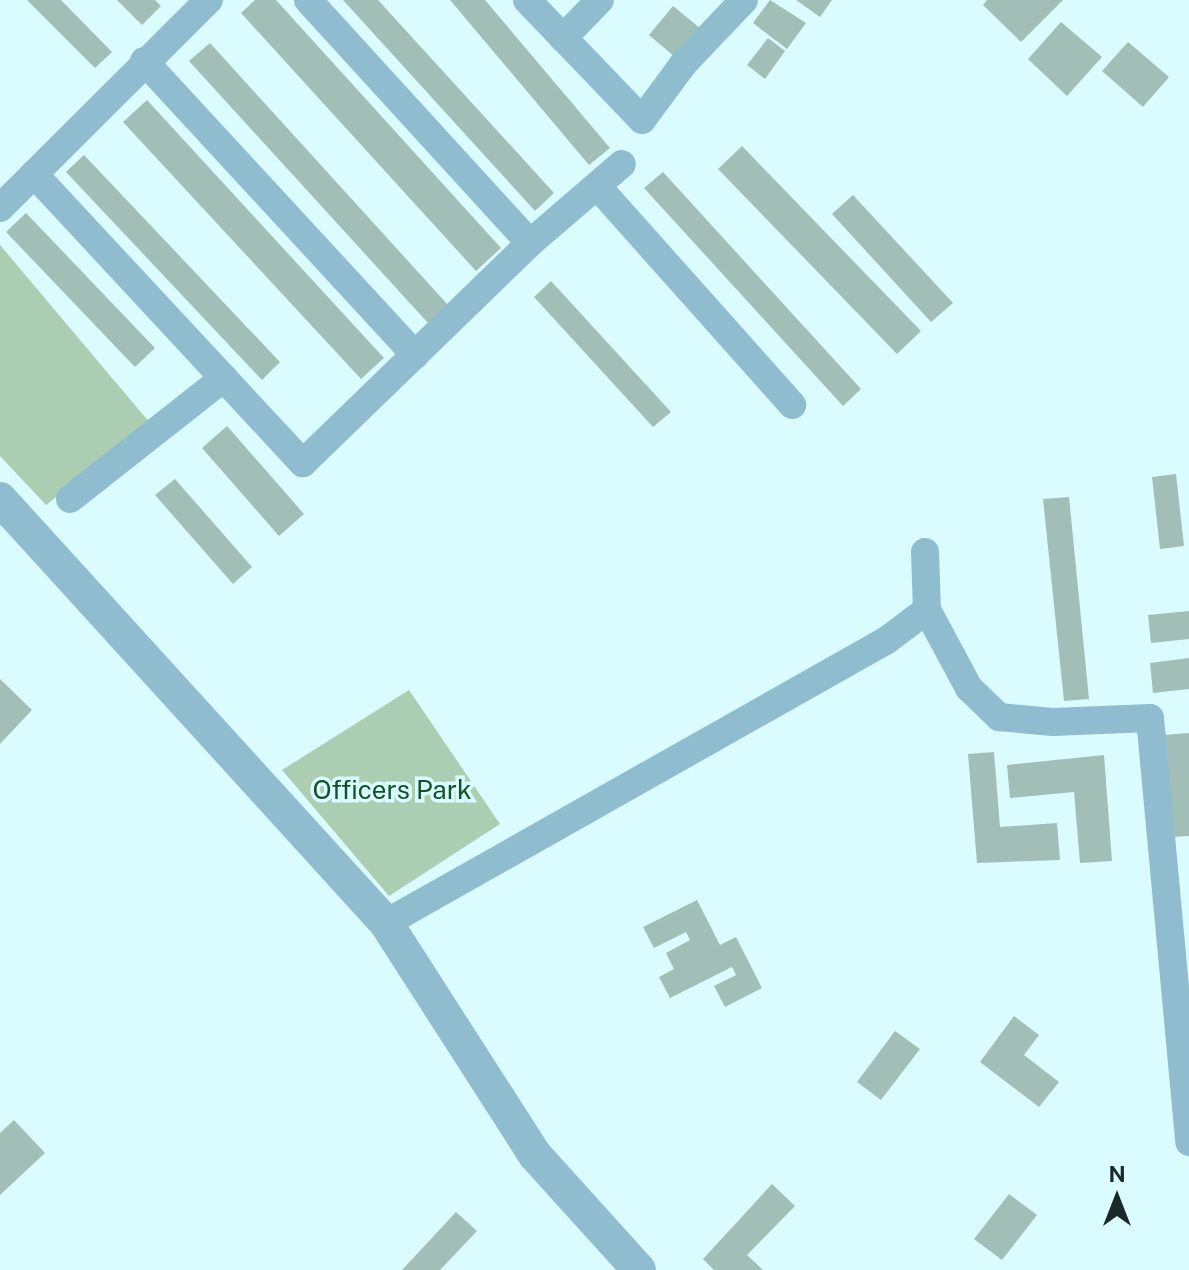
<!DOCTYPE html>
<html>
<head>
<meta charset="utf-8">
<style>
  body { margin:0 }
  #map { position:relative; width:1189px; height:1270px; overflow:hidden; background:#dbfcfe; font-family:"Public Sans",sans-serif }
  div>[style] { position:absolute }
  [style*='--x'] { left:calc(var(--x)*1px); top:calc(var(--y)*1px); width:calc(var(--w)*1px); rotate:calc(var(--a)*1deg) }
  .green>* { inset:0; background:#abceb2 }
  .building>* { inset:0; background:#a1bfb6 }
  .minor>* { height:28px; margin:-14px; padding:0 14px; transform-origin:14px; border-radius:14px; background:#8fbccf }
  .tertiary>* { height:34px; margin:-17px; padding:0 17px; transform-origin:17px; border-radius:17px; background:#8fbccf }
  span { translate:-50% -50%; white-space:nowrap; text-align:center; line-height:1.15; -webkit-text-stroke:7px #dbfcfe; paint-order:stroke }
  .park-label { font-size:26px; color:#11512a }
  .north { position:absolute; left:1077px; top:1158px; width:80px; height:80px; -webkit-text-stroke:6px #dbfcfe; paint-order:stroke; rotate:0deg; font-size:22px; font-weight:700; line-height:32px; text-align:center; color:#1b2829 }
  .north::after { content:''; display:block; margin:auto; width:28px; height:36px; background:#1b2829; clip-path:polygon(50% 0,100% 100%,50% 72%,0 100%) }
</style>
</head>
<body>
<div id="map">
  <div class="green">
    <div style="clip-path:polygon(0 245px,150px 423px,46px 505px,0 456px)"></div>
    <div style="clip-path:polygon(409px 690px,500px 824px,389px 896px,282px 770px)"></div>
  </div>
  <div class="building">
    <div style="clip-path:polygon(27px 0,61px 0,112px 52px,95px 68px)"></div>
    <div style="clip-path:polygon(117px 0,155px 0,161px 6px,142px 25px)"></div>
    <div style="clip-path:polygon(255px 0,276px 0,501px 248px,476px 271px,241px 13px)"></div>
    <div style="clip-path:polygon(343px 0,378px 0,554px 193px,535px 211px)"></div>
    <div style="clip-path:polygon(450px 0,485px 0,610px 148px,589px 165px)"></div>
    <div style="clip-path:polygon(770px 0,806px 23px,787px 49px,753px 23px)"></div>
    <div style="clip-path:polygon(796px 0,832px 0,820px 17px)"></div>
    <div style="clip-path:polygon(987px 0,1063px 0,1021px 42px,983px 5px)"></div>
    <div style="clip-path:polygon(673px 6px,700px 28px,675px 57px,649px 35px)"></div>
    <div style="clip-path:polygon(1061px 22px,1102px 57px,1067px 96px,1028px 59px)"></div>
    <div style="clip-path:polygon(768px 38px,785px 51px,765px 79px,747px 65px)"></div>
    <div style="clip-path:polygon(1128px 42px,1169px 77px,1143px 107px,1102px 71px)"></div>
    <div style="clip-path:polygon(210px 43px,448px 305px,428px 323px,189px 61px)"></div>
    <div style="clip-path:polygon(147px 100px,384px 358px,361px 379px,123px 122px)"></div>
    <div style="clip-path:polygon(742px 146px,921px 331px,897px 354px,718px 169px)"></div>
    <div style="clip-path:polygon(84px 155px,280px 362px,262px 380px,66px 172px)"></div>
    <div style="clip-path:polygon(663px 172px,861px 389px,843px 406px,644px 188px)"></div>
    <div style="clip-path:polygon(853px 195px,953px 303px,931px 322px,832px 214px)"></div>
    <div style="clip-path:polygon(26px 213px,155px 348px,135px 367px,6px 232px)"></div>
    <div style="clip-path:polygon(551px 281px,671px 412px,653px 427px,534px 297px)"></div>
    <div style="clip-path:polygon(227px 426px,304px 514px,279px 536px,202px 448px)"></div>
    <div style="clip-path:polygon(1176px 474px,1184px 546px,1160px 549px,1152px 477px)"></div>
    <div style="clip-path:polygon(175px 479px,252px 567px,233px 584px,155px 495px)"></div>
    <div style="clip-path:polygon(1069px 497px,1089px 699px,1064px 701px,1043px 499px)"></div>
    <div style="clip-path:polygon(1189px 611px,1189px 639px,1151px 643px,1148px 615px)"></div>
    <div style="clip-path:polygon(1189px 658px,1189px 689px,1153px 693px,1150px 663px)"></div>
    <div style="clip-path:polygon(0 679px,32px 710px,0 744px)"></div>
    <div style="clip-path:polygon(1189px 733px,1189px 836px,1171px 837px,1163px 735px)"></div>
    <div style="clip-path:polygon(994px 752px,1000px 827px,1057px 823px,1060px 860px,977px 863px,968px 754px)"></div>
    <div style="clip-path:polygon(1104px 755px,1112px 861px,1080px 863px,1074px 792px,1010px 798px,1007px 765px)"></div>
    <div style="clip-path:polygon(697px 900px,720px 945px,736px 937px,762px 988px,725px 1007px,714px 986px,736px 975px,732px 967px,670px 998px,659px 977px,674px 969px,666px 953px,690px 940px,686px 932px,654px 948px,643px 927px)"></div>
    <div style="clip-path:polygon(1014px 1016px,1039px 1035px,1024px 1055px,1059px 1082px,1039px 1107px,980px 1062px)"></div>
    <div style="clip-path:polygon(895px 1031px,920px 1049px,881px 1100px,857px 1082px)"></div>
    <div style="clip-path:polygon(14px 1120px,45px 1153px,0 1195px,0 1133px)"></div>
    <div style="clip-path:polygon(772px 1184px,795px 1206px,747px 1255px,763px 1270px,714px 1270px,703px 1259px)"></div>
    <div style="clip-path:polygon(1009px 1194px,1037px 1215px,1002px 1260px,974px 1239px)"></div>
    <div style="clip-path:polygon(456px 1212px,477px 1231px,440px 1270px,402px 1270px)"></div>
  </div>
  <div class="minor">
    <div style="--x:308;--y:0;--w:329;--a:47.6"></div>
    <div style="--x:527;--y:0;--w:166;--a:46.2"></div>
    <div style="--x:642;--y:120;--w:71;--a:-53.6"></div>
    <div style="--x:684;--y:63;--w:87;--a:-46.4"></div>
    <div style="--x:563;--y:38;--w:53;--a:-45.8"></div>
    <div style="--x:144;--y:61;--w:400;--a:47.3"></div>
    <div style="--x:34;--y:174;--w:395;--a:47.1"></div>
    <div style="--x:303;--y:463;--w:316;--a:-44.1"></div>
    <div style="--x:530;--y:243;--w:121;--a:-40.7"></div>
    <div style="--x:598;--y:187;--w:292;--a:48.3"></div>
    <div style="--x:0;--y:208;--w:295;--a:-44.9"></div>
    <div style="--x:70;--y:499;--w:196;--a:-38.2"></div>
    <div style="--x:927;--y:610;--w:89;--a:61.7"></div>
    <div style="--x:969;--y:688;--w:42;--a:44"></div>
    <div style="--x:999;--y:717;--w:54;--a:5.3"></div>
    <div style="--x:1053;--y:722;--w:97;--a:-2.4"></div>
    <div style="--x:1150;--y:718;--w:426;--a:84.7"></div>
    <div style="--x:386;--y:923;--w:575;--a:-29.46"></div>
    <div style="--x:887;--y:640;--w:50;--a:-36.9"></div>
    <div style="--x:927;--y:610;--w:58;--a:-92"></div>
  </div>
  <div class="tertiary">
    <div style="--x:0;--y:499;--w:573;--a:47.69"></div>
    <div style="--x:386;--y:923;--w:276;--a:57.3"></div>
    <div style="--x:535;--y:1155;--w:155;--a:47.9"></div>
  </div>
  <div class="park-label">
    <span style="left:392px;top:790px">Officers Park</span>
  </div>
  <div class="north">N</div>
</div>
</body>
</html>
